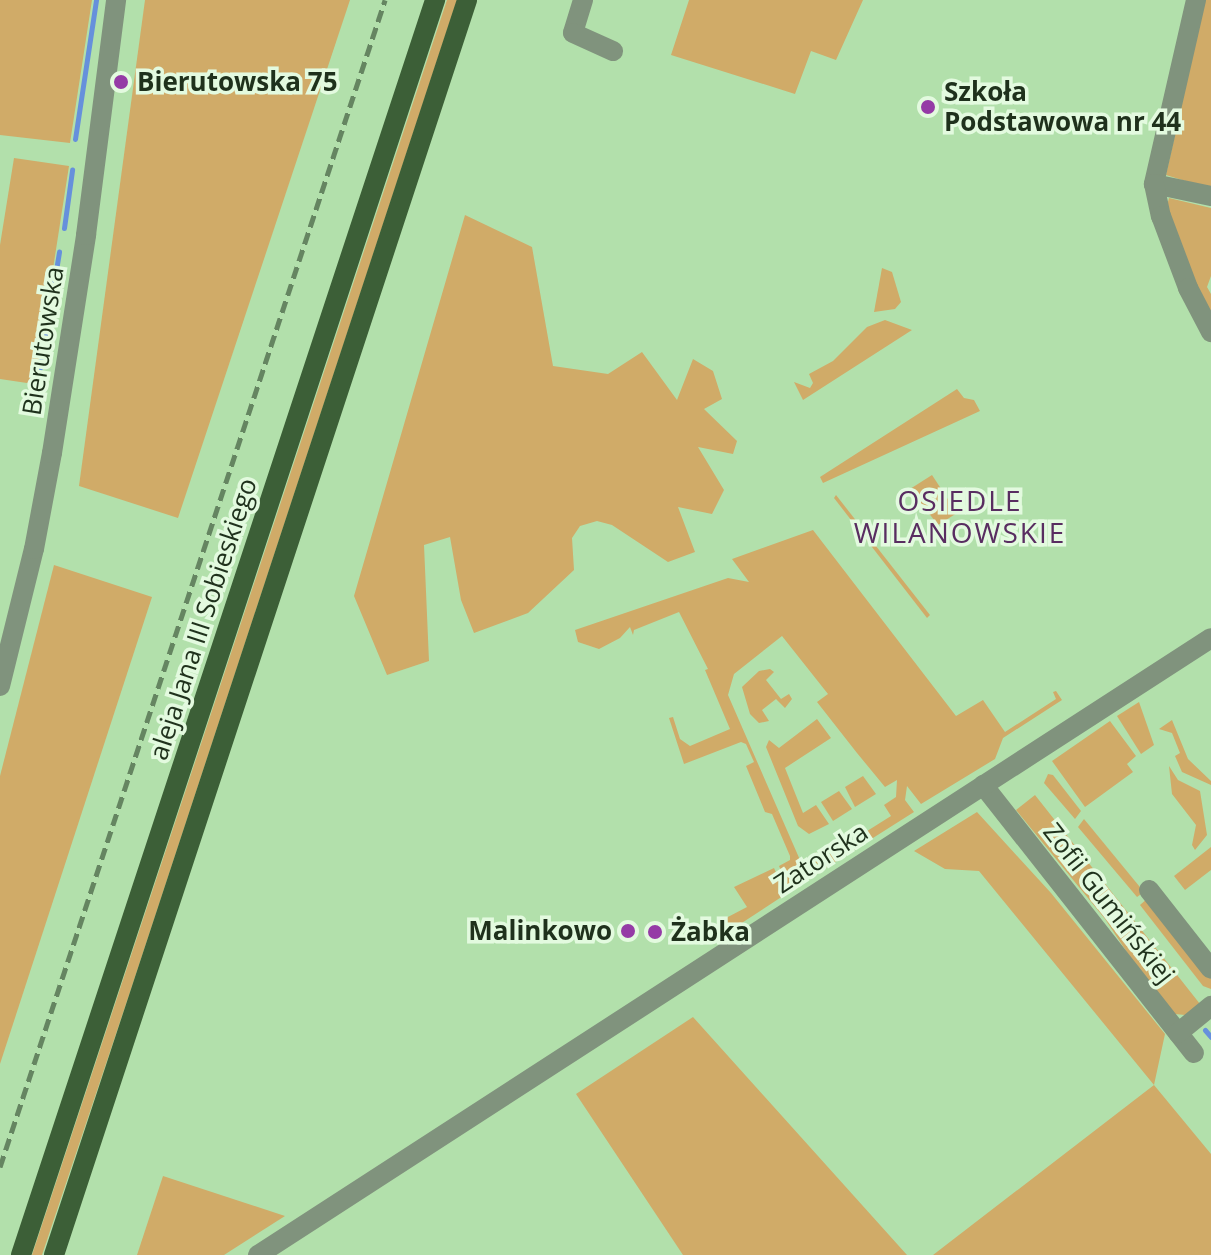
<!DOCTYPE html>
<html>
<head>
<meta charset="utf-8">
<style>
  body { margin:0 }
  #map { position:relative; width:1211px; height:1255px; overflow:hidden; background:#b2e0ab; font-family:"Open Sans",sans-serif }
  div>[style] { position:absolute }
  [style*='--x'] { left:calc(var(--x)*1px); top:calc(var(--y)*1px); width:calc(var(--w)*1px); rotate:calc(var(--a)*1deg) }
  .green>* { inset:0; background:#d0ab68 }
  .stream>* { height:5px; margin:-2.5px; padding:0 2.5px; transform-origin:2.5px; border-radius:2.5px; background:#6690dc }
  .minor>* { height:20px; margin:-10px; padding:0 10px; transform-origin:10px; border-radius:10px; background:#80937d }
  .major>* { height:20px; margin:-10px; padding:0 10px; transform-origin:10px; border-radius:10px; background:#3c5f37 }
  .rail>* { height:5px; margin-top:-2.5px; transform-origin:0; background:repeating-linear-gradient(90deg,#658561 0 12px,transparent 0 18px) }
  .dots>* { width:22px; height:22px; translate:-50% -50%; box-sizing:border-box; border:4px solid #e3fadf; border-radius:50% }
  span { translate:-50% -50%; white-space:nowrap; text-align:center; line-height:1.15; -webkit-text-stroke:7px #e3fadf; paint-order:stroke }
  .poi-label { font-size:26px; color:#1f311c; font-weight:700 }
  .left { translate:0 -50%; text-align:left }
  .right { translate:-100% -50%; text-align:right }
  .street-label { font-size:26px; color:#1f311c }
  .neighbourhood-label { font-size:28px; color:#592d61; letter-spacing:2px }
</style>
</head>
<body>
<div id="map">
  <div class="green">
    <div style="clip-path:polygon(0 0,92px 0,70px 143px,0 135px)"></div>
    <div style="clip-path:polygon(145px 0,350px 0,178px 518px,79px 486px)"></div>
    <div style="clip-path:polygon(447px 0,457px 0,131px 989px,42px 1255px,32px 1255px)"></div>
    <div style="clip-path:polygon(689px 0,863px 0,836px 60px,811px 51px,795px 94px,671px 55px)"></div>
    <div style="clip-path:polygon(1205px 0,1211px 0,1211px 189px,1166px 175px)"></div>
    <div style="clip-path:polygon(14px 158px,69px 166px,36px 378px,27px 383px,0 379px,0 245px)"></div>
    <div style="clip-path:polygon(1169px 198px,1211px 208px,1211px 276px,1207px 287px,1211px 294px,1211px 317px,1165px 213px)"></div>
    <div style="clip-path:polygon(465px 215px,532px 247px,553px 366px,608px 374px,642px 352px,677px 400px,693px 359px,713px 371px,722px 399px,704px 409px,737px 441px,733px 454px,698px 447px,724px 490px,712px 514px,678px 507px,695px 552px,668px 562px,612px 525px,597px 521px,580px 526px,572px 538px,574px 570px,528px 613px,474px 633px,461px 600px,450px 537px,424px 545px,429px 661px,387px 675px,354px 596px)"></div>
    <div style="clip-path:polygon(882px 268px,892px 272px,901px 302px,895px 309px,874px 312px)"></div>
    <div style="clip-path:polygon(885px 320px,912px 330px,803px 400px,794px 382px,810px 388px,813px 383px,809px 374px,833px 361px,867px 327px)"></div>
    <div style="clip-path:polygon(957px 389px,964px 398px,974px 400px,980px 411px,823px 483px,820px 477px)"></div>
    <div style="clip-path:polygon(932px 475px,957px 513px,938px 525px,910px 489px)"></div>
    <div style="clip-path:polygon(836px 495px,930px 615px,927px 618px,834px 498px)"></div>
    <div style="clip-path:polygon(813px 530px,956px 716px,983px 700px,1005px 732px,1056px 699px,1053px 692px,1056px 691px,1062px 700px,1003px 738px,995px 759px,921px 804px,907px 786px,905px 800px,914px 812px,824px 869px,815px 862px,815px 852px,821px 860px,891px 816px,884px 805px,896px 797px,897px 780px,885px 787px,857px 753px,817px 702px,828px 694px,782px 636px,734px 674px,728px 695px,807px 876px,806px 881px,790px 891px,779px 866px,790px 860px,790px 856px,772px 814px,765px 812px,746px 766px,754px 762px,746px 744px,741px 742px,684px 764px,669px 718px,673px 717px,680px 739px,690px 746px,730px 729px,705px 670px,708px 669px,679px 612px,634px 630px,633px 635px,630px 627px,620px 638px,599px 649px,578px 642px,575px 630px,728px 578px,749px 582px,732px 559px)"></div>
    <div style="clip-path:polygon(54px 565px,152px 597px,0 1064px,0 776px)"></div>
    <div style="clip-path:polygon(770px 669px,774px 672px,766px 680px,781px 699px,789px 694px,792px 699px,785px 708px,776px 699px,762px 710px,769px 721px,759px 723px,750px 714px,742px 687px,759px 671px)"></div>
    <div style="clip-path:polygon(1139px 702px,1154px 745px,1141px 754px,1117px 716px)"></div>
    <div style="clip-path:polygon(817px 719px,831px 738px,785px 768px,803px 813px,816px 805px,829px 824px,809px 834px,798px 826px,766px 747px,769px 740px,779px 748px)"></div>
    <div style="clip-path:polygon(1172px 720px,1188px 759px,1211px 781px,1211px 785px,1182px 772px,1175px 756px,1180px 753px,1172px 733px,1159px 729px)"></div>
    <div style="clip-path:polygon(1110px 721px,1136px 756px,1127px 764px,1133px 772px,1085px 807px,1052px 761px)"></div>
    <div style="clip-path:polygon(1169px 766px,1178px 780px,1200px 791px,1207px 835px,1195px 850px,1192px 845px,1196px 825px,1172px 794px)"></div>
    <div style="clip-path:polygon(1048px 774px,1053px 775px,1081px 811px,1075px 819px,1044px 783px)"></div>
    <div style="clip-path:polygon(863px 776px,876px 794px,855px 807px,845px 787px)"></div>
    <div style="clip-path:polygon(839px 791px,852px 809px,833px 821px,821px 802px)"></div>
    <div style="clip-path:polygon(1035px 795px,1200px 1004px,1185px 1015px,1175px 1014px,1146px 981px,1105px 919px,1016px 810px)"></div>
    <div style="clip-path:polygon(977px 812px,1051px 893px,1165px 1034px,1154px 1085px,1211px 1154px,1211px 1255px,933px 1255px,1154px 1085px,979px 871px,945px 869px,914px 851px)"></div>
    <div style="clip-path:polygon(1084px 819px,1144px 892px,1137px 897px,1078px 827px)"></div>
    <div style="clip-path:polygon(1211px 847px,1211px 870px,1185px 890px,1174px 876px)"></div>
    <div style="clip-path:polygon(774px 868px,786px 894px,731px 930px,726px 918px,747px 907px,734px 887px)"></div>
    <div style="clip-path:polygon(1148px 898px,1211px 979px,1211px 989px,1203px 986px,1140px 905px)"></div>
    <div style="clip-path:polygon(693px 1017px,746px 1076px,907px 1255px,683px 1255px,576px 1094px)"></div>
    <div style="clip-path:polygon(163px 1176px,285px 1216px,224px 1255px,137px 1255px)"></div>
  </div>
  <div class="stream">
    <div style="--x:75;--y:139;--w:141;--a:-81.4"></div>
    <div style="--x:64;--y:228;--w:59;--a:-82.1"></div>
    <div style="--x:40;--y:368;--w:118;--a:-80.7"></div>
    <div style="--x:1205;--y:1030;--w:9;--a:49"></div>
  </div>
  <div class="minor">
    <div style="--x:583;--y:0;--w:34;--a:107"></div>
    <div style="--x:573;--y:33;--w:44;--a:24.2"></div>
    <div style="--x:1196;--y:0;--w:189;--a:102.9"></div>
    <div style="--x:1154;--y:184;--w:58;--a:11.9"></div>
    <div style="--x:1154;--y:184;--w:33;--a:78"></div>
    <div style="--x:1161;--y:216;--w:77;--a:69.4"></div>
    <div style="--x:1188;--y:288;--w:50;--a:62.4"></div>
    <div style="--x:0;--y:686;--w:141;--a:-76.1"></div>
    <div style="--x:34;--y:549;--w:98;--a:-79.4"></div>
    <div style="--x:52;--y:453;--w:221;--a:-81.1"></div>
    <div style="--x:86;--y:235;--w:237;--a:-82.7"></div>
    <div style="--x:983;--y:785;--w:341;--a:51.8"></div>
    <div style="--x:1149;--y:890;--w:100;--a:51.9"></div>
    <div style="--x:1178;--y:1033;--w:43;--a:-39.3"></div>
    <div style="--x:258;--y:1255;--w:1135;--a:-32.92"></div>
  </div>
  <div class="major">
    <div style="--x:21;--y:1255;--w:1322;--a:-71.74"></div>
    <div style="--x:54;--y:1255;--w:1321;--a:-71.78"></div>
  </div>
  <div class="rail">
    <div style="--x:0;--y:1167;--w:1229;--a:-71.74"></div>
  </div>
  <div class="dots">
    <div style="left:121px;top:82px;background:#953ba6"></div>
    <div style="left:928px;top:107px;background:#953ba6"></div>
    <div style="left:628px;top:931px;background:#953ba6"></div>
    <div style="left:655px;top:932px;background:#953ba6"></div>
  </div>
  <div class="poi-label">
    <span class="left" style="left:137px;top:82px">Bierutowska 75</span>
    <span class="left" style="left:944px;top:107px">Szkoła<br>Podstawowa nr 44</span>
    <span class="right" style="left:612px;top:931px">Malinkowo</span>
    <span class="left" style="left:671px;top:932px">Żabka</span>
  </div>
  <div class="street-label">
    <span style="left:43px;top:341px;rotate:-81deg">Bierutowska</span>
    <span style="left:203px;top:619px;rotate:-72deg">aleja Jana III Sobieskiego</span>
    <span style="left:821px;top:858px;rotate:-33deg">Zatorska</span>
    <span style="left:1109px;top:903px;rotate:52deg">Zofii Gumińskiej</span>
  </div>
  <div class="neighbourhood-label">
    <span style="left:960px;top:516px">OSIEDLE<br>WILANOWSKIE</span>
  </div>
</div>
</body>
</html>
